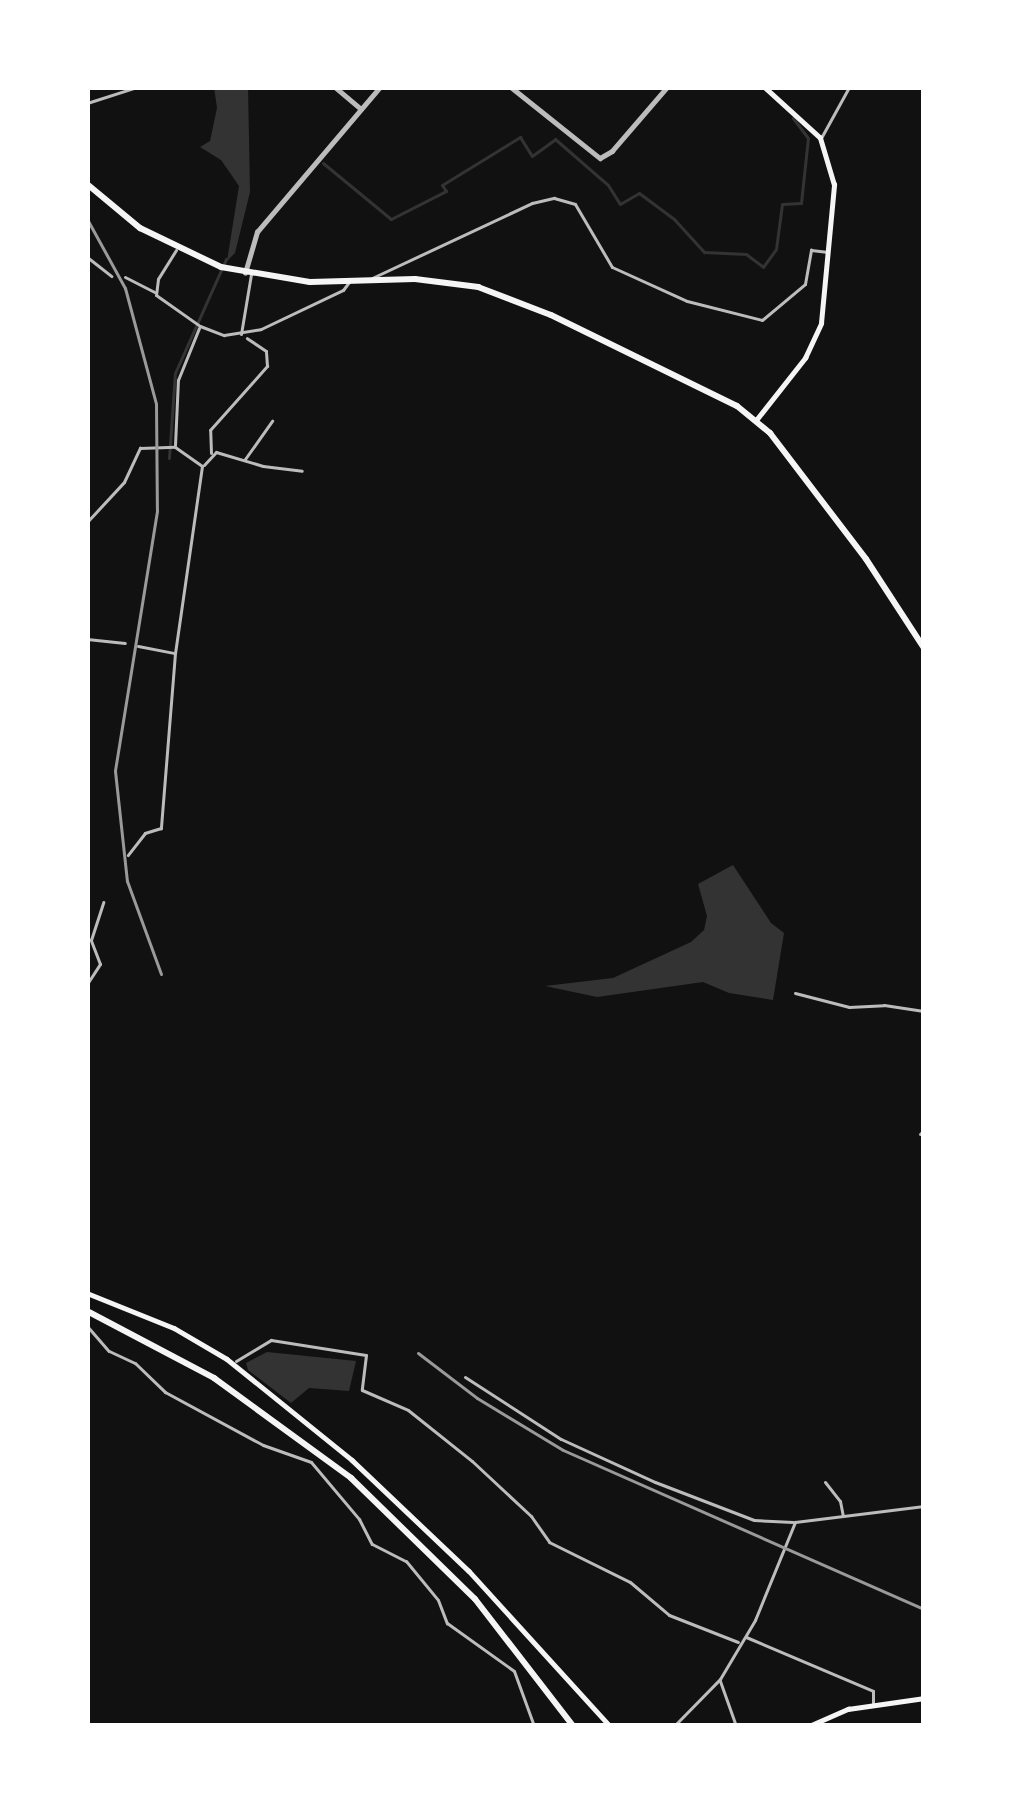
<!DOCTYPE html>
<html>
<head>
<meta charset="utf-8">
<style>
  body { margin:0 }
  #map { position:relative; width:1011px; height:1813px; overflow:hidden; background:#111; font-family:"DejaVu Sans",sans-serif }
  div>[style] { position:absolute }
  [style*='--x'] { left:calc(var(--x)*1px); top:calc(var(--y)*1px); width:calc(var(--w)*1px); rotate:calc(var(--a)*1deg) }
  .water>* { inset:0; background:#333 }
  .stream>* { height:3px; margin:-1.5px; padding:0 1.5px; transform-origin:1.5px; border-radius:1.5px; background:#333 }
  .minor>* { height:3px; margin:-1.5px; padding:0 1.5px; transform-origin:1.5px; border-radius:1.5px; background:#bcbcbc }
  .tertiary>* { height:4.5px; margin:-2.25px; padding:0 2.25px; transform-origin:2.25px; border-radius:2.25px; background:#bcbcbc }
  .secondary>* { height:4.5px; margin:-2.25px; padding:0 2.25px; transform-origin:2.25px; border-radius:2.25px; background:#f5f5f5 }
  .trunk>* { height:6px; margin:-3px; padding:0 3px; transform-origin:3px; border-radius:3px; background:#f5f5f5 }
  .motorway>* { height:6px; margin:-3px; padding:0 3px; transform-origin:3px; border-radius:3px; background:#f5f5f5 }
  .rail>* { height:3px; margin:-1.5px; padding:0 1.5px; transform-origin:1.5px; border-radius:1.5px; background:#9a9a9a }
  span { translate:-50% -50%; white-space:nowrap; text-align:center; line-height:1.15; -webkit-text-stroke:9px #fff; paint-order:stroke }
  .frame { position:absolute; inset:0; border:90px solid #fff; pointer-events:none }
</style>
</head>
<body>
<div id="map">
  <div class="water">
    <div style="clip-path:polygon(214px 87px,248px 87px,250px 192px,235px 253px,227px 261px,239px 186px,221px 160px,200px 147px,210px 141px,217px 108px)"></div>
    <div style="clip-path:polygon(733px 865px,771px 923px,784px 933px,773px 1000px,729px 993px,703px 982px,597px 997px,545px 986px,613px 978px,691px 942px,704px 930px,707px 916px,698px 884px)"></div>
    <div style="clip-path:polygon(267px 1352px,356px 1361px,349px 1391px,309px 1388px,291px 1403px,248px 1370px,246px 1363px)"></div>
  </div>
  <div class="stream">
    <div style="--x:323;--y:163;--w:88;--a:39.5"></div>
    <div style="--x:391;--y:219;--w:62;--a:-27"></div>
    <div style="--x:446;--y:191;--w:7;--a:-124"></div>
    <div style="--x:442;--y:185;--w:92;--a:-31.6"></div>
    <div style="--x:520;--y:137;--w:22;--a:58"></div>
    <div style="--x:532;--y:156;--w:29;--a:-36"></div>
    <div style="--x:555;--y:139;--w:70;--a:41"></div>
    <div style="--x:608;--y:185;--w:22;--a:58"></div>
    <div style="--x:620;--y:204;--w:22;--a:-30"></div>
    <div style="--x:639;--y:193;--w:44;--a:36.6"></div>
    <div style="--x:674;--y:219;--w:45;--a:47.7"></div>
    <div style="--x:704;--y:252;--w:42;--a:2.7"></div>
    <div style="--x:746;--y:254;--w:21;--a:37"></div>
    <div style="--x:763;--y:267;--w:22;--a:-54"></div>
    <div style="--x:776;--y:249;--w:45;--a:-82.4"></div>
    <div style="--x:782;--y:204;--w:19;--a:-3"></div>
    <div style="--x:801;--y:203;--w:65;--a:-83.9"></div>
    <div style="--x:808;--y:138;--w:25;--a:-127"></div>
    <div style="--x:169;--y:458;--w:85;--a:-86"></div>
    <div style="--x:175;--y:373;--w:125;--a:-65.9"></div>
  </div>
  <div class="minor">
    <div style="--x:87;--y:103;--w:52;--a:-17.7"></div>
    <div style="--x:821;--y:138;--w:58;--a:-61.2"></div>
    <div style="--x:176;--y:250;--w:34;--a:122"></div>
    <div style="--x:158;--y:279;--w:16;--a:97"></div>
    <div style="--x:156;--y:295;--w:54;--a:35.2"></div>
    <div style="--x:200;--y:326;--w:26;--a:21"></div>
    <div style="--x:224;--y:335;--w:37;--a:-9"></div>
    <div style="--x:261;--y:329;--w:91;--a:-25.4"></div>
    <div style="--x:343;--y:290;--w:10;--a:-53"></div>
    <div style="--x:87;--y:257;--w:31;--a:38"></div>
    <div style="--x:125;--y:277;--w:33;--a:27"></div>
    <div style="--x:372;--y:278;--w:177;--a:-25.1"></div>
    <div style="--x:532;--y:203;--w:23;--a:-13"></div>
    <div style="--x:554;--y:198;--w:22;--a:16"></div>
    <div style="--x:575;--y:204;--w:73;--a:59.6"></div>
    <div style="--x:612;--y:267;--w:82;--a:24.4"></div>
    <div style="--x:687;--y:301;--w:77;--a:14.2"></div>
    <div style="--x:762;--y:320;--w:56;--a:-39.9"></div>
    <div style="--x:805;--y:284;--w:35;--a:-80"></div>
    <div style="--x:811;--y:250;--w:17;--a:7"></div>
    <div style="--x:241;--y:334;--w:61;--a:-80.5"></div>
    <div style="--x:175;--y:445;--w:65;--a:-87.4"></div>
    <div style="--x:178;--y:380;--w:56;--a:-68"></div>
    <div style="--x:211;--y:453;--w:23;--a:-92"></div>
    <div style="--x:210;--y:430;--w:86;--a:-48.3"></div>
    <div style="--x:267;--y:366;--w:15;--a:-94"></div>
    <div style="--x:266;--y:351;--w:23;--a:-146"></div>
    <div style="--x:245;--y:459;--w:47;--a:-54.6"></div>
    <div style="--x:204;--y:465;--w:18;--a:-47"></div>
    <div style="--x:216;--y:452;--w:49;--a:16.6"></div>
    <div style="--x:263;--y:466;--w:39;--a:7"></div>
    <div style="--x:87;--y:522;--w:54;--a:-47.2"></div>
    <div style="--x:124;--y:482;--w:38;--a:-65"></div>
    <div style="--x:140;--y:448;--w:35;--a:-2"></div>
    <div style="--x:175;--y:447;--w:33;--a:35"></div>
    <div style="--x:202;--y:466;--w:189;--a:98.2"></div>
    <div style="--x:175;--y:653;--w:176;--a:94.6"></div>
    <div style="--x:161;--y:828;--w:17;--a:163"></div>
    <div style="--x:145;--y:833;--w:28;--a:128"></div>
    <div style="--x:87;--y:639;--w:38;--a:6"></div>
    <div style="--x:138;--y:646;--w:36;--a:11"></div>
    <div style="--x:87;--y:984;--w:24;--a:-57"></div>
    <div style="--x:100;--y:964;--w:26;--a:-111"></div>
    <div style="--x:91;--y:940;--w:40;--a:-72"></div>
    <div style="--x:795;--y:993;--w:56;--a:14.5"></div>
    <div style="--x:849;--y:1007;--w:35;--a:-3"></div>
    <div style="--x:884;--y:1005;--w:40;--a:8.5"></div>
    <div style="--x:920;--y:1134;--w:6;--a:-45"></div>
    <div style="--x:87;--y:1326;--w:33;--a:49"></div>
    <div style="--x:109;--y:1351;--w:29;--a:25"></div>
    <div style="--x:135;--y:1363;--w:42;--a:44"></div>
    <div style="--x:165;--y:1392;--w:111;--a:28.4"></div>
    <div style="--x:263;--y:1445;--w:51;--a:19.5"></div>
    <div style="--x:311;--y:1462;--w:75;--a:49.9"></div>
    <div style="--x:359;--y:1519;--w:28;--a:63"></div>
    <div style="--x:372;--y:1544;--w:38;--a:27"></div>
    <div style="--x:406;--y:1561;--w:50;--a:50.6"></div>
    <div style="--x:438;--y:1600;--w:25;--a:69"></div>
    <div style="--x:447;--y:1623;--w:82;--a:35.6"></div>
    <div style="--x:514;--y:1671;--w:59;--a:70"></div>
    <div style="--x:236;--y:1361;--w:41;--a:-31"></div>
    <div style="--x:271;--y:1340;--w:96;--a:9"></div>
    <div style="--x:366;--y:1355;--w:35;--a:97"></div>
    <div style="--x:362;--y:1390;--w:50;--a:23.5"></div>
    <div style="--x:408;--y:1410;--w:82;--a:38.6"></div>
    <div style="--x:472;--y:1461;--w:81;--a:43"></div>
    <div style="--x:531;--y:1516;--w:32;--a:55"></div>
    <div style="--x:549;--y:1542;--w:90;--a:26.3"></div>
    <div style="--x:630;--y:1582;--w:51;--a:40.2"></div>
    <div style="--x:669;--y:1615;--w:74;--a:21.4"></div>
    <div style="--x:465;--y:1377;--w:114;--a:32.9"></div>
    <div style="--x:561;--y:1439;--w:103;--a:24.6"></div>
    <div style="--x:655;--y:1482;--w:106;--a:21"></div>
    <div style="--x:754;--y:1520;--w:39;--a:3"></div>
    <div style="--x:825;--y:1482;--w:24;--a:52"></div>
    <div style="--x:840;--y:1501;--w:15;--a:79"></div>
    <div style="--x:746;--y:1637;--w:138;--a:23"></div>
    <div style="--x:873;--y:1691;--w:12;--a:90"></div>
    <div style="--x:720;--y:1681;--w:48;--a:70.4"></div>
    <div style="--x:674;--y:1726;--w:66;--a:-45.6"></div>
    <div style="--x:720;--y:1679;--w:69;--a:-59.3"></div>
    <div style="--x:755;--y:1620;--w:106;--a:-67.8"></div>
    <div style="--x:795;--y:1522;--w:130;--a:-7.1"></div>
  </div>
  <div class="tertiary">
    <div style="--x:335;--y:87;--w:34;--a:40"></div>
    <div style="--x:511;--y:87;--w:114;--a:38.6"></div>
    <div style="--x:600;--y:158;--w:14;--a:-30"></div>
    <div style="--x:612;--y:151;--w:84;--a:-49.3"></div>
    <div style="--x:245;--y:273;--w:43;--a:-73.7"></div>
    <div style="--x:257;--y:232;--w:190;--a:-49.7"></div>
  </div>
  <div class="secondary">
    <div style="--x:757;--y:419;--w:78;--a:-51.8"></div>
    <div style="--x:805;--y:358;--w:38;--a:-65"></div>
    <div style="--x:821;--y:323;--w:139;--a:-84.6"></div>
    <div style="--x:834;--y:185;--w:49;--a:-106.6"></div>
    <div style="--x:820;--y:138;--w:76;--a:-137.7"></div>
    <div style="--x:87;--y:1293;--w:94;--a:21.9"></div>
    <div style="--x:174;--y:1328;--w:61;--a:30.3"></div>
    <div style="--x:227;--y:1359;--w:161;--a:38.9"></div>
    <div style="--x:352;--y:1460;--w:161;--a:43.5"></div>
    <div style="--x:469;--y:1571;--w:210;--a:47.7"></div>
    <div style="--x:809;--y:1726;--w:43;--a:-23.6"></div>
    <div style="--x:848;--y:1709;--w:77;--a:-8.2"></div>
  </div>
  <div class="trunk">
    <div style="--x:87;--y:184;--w:69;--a:39.7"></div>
    <div style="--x:140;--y:228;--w:90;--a:25.7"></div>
    <div style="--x:221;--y:267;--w:90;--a:9.6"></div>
    <div style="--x:310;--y:282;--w:105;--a:-1.6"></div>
    <div style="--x:415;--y:279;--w:64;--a:7.2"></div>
    <div style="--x:478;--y:287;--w:78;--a:21"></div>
    <div style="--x:551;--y:315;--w:207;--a:26.1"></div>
    <div style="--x:737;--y:406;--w:43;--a:39.3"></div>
    <div style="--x:770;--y:433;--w:158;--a:52.7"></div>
    <div style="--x:866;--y:559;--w:106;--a:56.9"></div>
  </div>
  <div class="motorway">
    <div style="--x:87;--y:1311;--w:144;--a:27.8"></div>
    <div style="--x:214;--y:1378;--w:170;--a:36.1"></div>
    <div style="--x:351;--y:1478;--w:173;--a:44.3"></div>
    <div style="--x:475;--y:1599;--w:160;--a:52.3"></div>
  </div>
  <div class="rail">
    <div style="--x:87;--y:219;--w:79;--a:61.2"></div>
    <div style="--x:125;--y:288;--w:120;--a:75"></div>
    <div style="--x:156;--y:404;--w:107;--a:89.5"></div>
    <div style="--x:157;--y:511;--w:263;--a:99.2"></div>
    <div style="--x:115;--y:771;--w:111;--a:83.8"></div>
    <div style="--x:127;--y:881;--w:99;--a:69.9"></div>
    <div style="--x:418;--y:1353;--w:74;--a:37.3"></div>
    <div style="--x:477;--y:1398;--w:100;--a:31.2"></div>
    <div style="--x:563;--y:1450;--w:394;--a:23.8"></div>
  </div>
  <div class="frame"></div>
</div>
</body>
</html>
